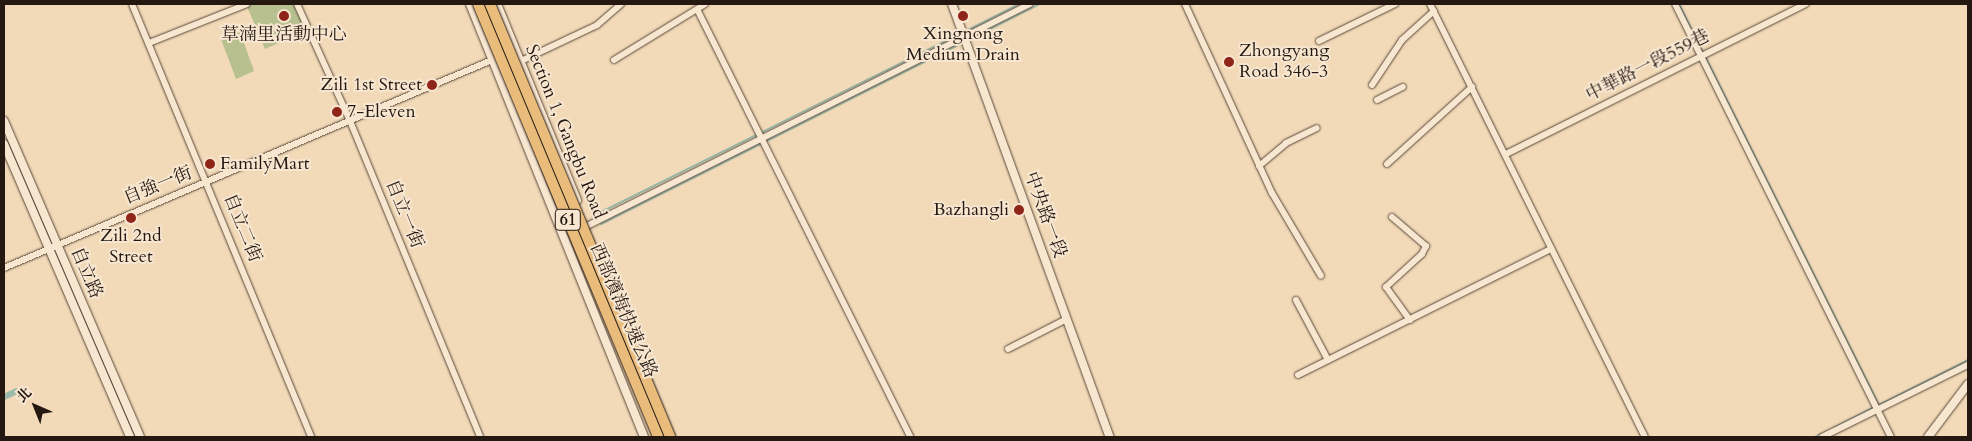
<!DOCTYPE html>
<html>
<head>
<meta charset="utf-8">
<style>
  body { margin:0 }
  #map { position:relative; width:1972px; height:441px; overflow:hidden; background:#f2d9b7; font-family:Cardo,"Noto Serif TC",serif }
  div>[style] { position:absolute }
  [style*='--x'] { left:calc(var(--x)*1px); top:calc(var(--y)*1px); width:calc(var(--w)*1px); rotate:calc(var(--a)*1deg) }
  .green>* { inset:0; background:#b8c090 }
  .stream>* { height:2px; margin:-1px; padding:0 1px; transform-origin:1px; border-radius:1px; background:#9cbaab }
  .canal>* { height:6px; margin:-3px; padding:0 3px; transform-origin:3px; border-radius:3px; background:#9cbaab }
  .roads { filter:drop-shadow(0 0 1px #58483a) drop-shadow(0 0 1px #58483a) }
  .minor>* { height:6px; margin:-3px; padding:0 3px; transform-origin:3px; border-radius:3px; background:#f7e6d0 }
  .tertiary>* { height:8px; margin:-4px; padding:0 4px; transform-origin:4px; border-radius:4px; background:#f7e6d0 }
  .bridges { filter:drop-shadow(0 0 1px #241811) drop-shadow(0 0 1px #241811) }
  .trunk-bridge>* { height:10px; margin:-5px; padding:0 5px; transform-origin:5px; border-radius:5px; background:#e9bc7c }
  .dots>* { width:14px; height:14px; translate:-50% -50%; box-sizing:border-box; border:2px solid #f7e6d0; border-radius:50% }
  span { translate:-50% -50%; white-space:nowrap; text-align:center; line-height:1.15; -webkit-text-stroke:4px #f7e6d0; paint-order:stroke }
  .shield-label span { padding:1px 4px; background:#f7e6d0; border:1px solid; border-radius:4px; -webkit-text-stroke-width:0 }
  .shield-label { font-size:16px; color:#241811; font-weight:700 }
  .poi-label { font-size:18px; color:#241811 }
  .left { translate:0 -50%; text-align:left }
  .right { translate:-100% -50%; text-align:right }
  .street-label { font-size:18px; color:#241811 }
  .frame { position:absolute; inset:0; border:5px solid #241811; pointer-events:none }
  .north { position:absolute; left:10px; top:381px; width:50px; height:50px; -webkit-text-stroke:4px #f7e6d0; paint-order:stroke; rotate:316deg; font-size:14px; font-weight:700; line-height:20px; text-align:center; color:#241811 }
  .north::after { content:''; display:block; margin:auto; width:18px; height:22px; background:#241811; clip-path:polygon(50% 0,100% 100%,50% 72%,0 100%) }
</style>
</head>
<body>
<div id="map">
  <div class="green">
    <div style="clip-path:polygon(246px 4px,297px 4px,308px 30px,265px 49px)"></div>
    <div style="clip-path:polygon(240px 32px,254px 71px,236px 79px,221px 39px)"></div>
  </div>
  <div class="stream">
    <div style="--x:1679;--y:4;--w:448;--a:63.5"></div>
    <div style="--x:966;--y:31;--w:59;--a:-27"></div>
    <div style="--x:968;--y:40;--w:80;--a:-26.6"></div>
    <div style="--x:593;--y:216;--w:409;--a:-26.4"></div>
    <div style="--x:601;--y:224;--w:406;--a:-26.6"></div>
    <div style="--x:1879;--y:405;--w:100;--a:-26.8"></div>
    <div style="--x:1834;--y:428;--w:45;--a:-27.7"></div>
    <div style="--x:1815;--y:437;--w:7;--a:-27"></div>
  </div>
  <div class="canal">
    <div style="--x:4;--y:397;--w:14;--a:-25"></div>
  </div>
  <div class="roads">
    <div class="minor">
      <div style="--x:132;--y:4;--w:469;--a:67.5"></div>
      <div style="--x:297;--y:4;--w:128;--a:65.6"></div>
      <div style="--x:350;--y:121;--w:342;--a:67.6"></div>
      <div style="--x:1185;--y:4;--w:208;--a:65.3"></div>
      <div style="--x:1272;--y:193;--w:96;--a:59.4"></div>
      <div style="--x:1430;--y:4;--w:483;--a:63.6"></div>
      <div style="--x:1675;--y:4;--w:484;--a:63.5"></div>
      <div style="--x:698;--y:11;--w:476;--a:63.5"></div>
      <div style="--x:1319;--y:41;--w:85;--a:-26"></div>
      <div style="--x:149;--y:43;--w:105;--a:-21.7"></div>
      <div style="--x:614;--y:60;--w:107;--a:-31.6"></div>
      <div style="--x:521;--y:61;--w:84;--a:-25.3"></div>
      <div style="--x:597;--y:25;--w:32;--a:-41"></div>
      <div style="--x:1372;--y:85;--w:54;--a:-56.3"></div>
      <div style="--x:1402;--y:40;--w:43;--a:-42.2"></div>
      <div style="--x:1377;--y:100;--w:29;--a:-27"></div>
      <div style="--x:1506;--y:154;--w:335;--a:-26.6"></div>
      <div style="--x:1387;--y:164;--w:115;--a:-42.2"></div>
      <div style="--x:1259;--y:166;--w:35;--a:-40"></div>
      <div style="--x:1286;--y:143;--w:34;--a:-26"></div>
      <div style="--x:1392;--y:217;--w:45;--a:40.5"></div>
      <div style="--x:1426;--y:246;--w:9;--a:117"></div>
      <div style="--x:1422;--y:254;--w:49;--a:137.5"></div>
      <div style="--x:1386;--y:287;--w:41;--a:54"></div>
      <div style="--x:581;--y:229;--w:502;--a:-26.62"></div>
      <div style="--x:4;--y:268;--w:553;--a:-23.09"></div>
      <div style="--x:1296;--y:300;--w:68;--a:61.9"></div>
      <div style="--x:1008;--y:349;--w:66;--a:-27"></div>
      <div style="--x:1298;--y:375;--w:283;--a:-26.5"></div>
      <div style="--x:1822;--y:437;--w:163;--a:-26.3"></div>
    </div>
    <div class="tertiary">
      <div style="--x:470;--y:4;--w:467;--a:68.1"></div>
      <div style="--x:497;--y:4;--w:212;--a:67.8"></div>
      <div style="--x:952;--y:4;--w:461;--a:70"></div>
      <div style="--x:4;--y:121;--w:344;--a:66.7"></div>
      <div style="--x:4;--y:144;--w:319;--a:66.7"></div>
      <div style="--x:1928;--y:437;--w:66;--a:-53"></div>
    </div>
  </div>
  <div class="bridges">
    <div class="trunk-bridge">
      <div style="--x:478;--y:4;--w:469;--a:67.4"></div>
      <div style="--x:490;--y:4;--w:469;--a:67.4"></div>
    </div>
  </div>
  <div class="dots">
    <div style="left:284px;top:16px;background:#8f2418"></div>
    <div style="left:963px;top:16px;background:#8f2418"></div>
    <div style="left:1229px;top:62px;background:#8f2418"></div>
    <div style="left:432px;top:85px;background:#8f2418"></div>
    <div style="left:337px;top:112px;background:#8f2418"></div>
    <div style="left:210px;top:164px;background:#8f2418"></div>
    <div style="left:1019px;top:210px;background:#8f2418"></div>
    <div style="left:131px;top:218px;background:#8f2418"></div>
  </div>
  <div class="shield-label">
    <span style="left:568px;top:220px">61</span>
  </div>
  <div class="poi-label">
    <span style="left:284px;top:35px">草湳里活動中心</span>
    <span style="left:963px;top:45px">Xingnong<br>Medium Drain</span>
    <span class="left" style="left:1239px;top:62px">Zhongyang<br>Road 346-3</span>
    <span class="right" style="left:422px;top:85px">Zili 1st Street</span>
    <span class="left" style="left:347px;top:112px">7-Eleven</span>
    <span class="left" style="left:220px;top:164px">FamilyMart</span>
    <span class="right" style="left:1009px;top:210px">Bazhangli</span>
    <span style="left:131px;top:247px">Zili 2nd<br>Street</span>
  </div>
  <div class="street-label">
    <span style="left:1648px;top:66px;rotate:-27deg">中華路一段559巷</span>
    <span style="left:565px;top:132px;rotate:68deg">Section 1, Gangbu Road</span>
    <span style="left:158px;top:186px;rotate:-22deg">自強一街</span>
    <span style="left:404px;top:214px;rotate:68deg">自立一街</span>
    <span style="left:1045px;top:215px;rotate:70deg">中央路一段</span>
    <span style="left:242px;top:228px;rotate:68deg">自立二街</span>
    <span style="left:86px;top:273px;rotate:67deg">自立路</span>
    <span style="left:623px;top:311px;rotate:67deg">西部濱海快速公路</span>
  </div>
  <div class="frame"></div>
  <div class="north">北</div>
</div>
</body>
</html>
